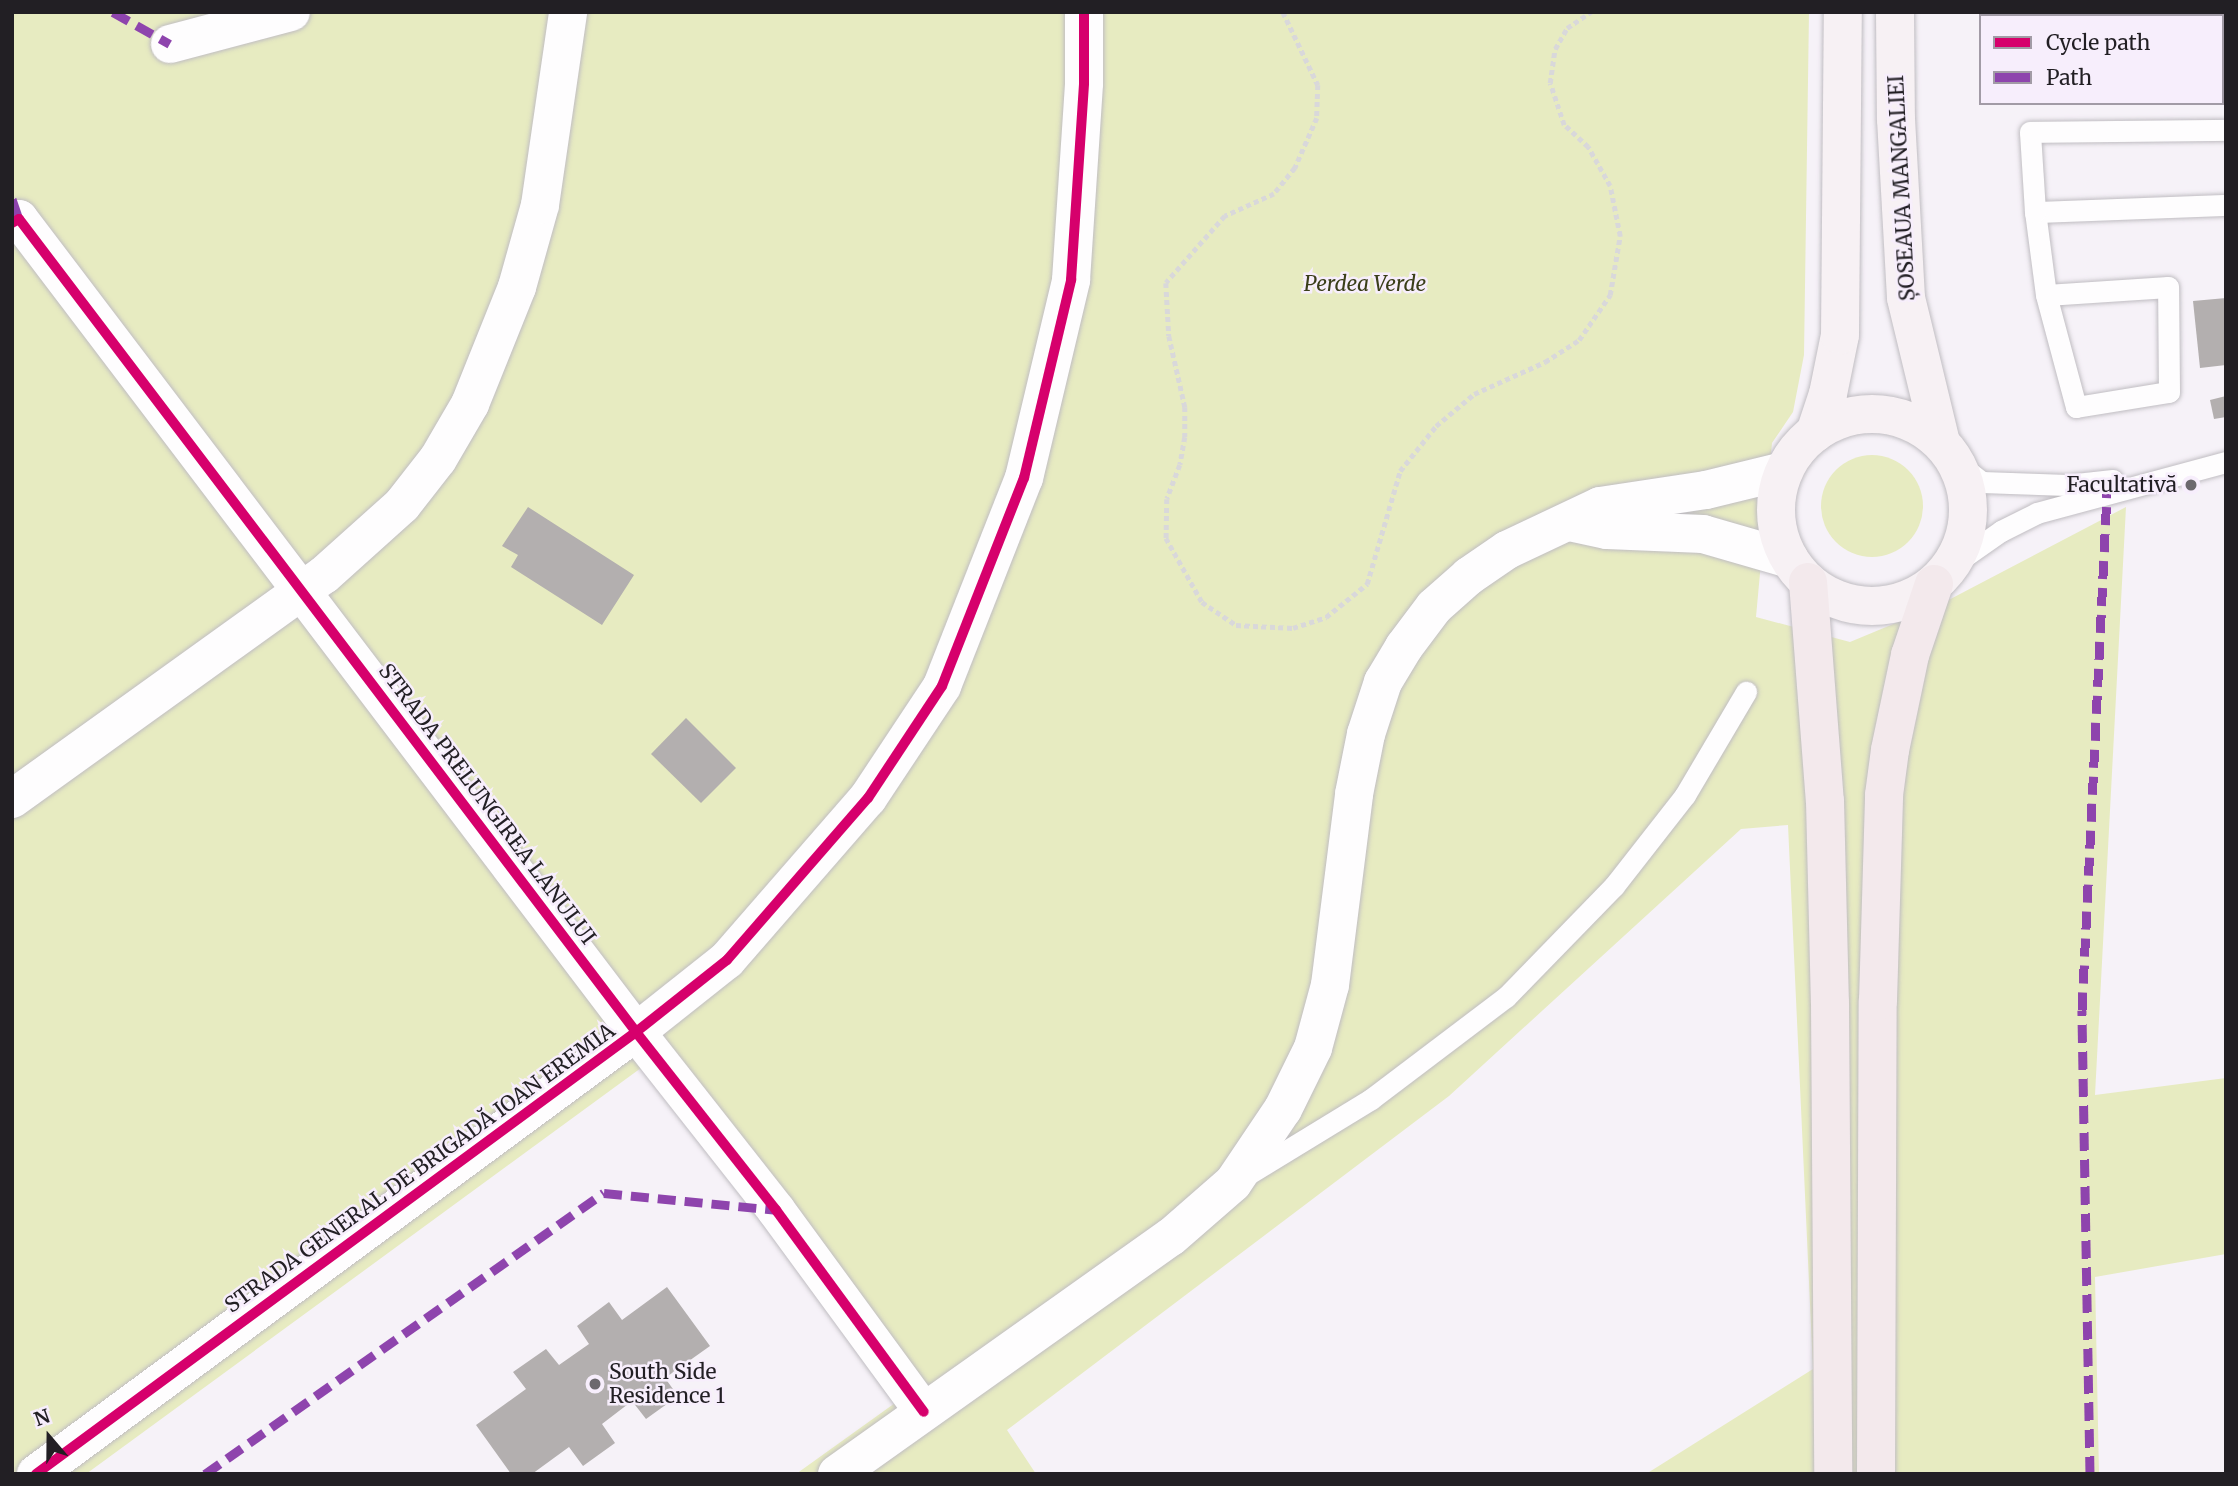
<!DOCTYPE html>
<html>
<head>
<meta charset="utf-8">
<style>
  body { margin:0 }
  #map { position:relative; width:2238px; height:1486px; overflow:hidden; background:#f6f2f8; font-family:Merriweather,serif }
  div>[style] { position:absolute }
  [style*='--x'] { left:calc(var(--x)*1px); top:calc(var(--y)*1px); width:calc(var(--w)*1px); rotate:calc(var(--a)*1deg) }
  .green>* { inset:0; background:#e7ebc1 }
  .round { border-radius:50% }
  .building>* { inset:0; background:#b3afaf }
  .path>* { height:4.5px; margin-top:-2.25px; transform-origin:0; background:repeating-linear-gradient(90deg,#d9d8da 0 5px,transparent 0 8.5px) }
  .roads { filter:drop-shadow(0 0 2px #c0bdc2) drop-shadow(0 0 2px #c0bdc2) }
  .lane>* { height:21px; margin:-10.5px; padding:0 10.5px; transform-origin:10.5px; border-radius:10.5px; background:#fefdfe }
  .street>* { height:38px; margin:-19px; padding:0 19px; transform-origin:19px; border-radius:19px; background:#fefdfe }
  .secondary>* { height:38px; margin:-19px; padding:0 19px; transform-origin:19px; border-radius:19px; background:#fefdfe }
  .primary>* { height:38px; margin:-19px; padding:0 19px; transform-origin:19px; border-radius:19px; background:#f7f1f4 }
  .primary>.ring { margin:-19px; padding:0; box-sizing:content-box; background:none; border:38px solid #f7f1f4; border-radius:50% }
  .highway>* { height:38px; margin:-19px; padding:0 19px; transform-origin:19px; border-radius:19px; background:#f3e9ec }
  .quiet>* { height:9px; margin-top:-4.5px; transform-origin:0; background:repeating-linear-gradient(90deg,#8e44ad 0 18px,transparent 0 27px) }
  .cycleway>* { height:10px; margin:-5px; padding:0 5px; transform-origin:5px; border-radius:5px; background:#d6006c }
  .dots>* { width:19px; height:19px; translate:-50% -50%; box-sizing:border-box; border:4px solid #f7eefc; border-radius:50% }
  span { translate:-50% -50%; white-space:nowrap; text-align:center; line-height:1.15; -webkit-text-stroke:5px #f7eefc; paint-order:stroke }
  .street-label { font-size:21px; color:#221f24 }
  .park-label { font-size:21px; color:#3a3e19; font-style:italic }
  .poi-label { font-size:21px; color:#221f24 }
  .right { translate:-100% -50%; text-align:right }
  .left { translate:0 -50%; text-align:left }
  .frame { position:absolute; inset:0; border:14px solid #221f24; pointer-events:none }
  .legend { position:absolute; left:1979px; top:14px; width:245px; height:91px; box-sizing:border-box; background:#f7eefc; border:2px solid #a29ba6; margin:0; padding:9px 12px; list-style:none; font-size:21px; color:#221f24 }
  .legend li { display:flex; align-items:center; gap:14px; height:35px }
  .legend b { width:35px; border:2px solid #a29ba6 }
  .north { position:absolute; left:14px; top:1402px; width:70px; height:70px; -webkit-text-stroke:5px #f7eefc; paint-order:stroke; rotate:340deg; font-size:19px; font-weight:700; line-height:28px; text-align:center; color:#221f24 }
  .north::after { content:''; display:block; margin:auto; width:24px; height:32px; background:#221f24; clip-path:polygon(50% 0,100% 100%,50% 72%,0 100%) }
</style>
</head>
<body>
<div id="map">
  <div class="green">
    <div style="clip-path:polygon(12px 12px,1809px 12px,1804px 355px,1793px 412px,1772px 443px,1756px 617px,1850px 642px,1939px 605px,2126px 507px,2095px 1095px,2226px 1078px,2226px 1254px,2095px 1277px,2099px 1474px,1646px 1474px,1813px 1369px,1788px 825px,1741px 829px,1449px 1096px,1007px 1430px,1036px 1474px,796px 1474px,909px 1393px,641px 1068px,86px 1474px,12px 1474px)"></div>
    <div class="round" style="left:1821px;top:455px;width:102px;height:102px"></div>
  </div>
  <div class="building">
    <div style="clip-path:polygon(2226px 298px,2226px 365px,2200px 368px,2193px 301px)"></div>
    <div style="clip-path:polygon(2226px 396px,2226px 417px,2214px 419px,2210px 400px)"></div>
    <div style="clip-path:polygon(528px 507px,634px 575px,602px 625px,511px 567px,518px 555px,502px 546px)"></div>
    <div style="clip-path:polygon(686px 718px,736px 768px,701px 803px,651px 754px)"></div>
    <div style="clip-path:polygon(667px 1287px,710px 1346px,665px 1378px,678px 1396px,646px 1419px,632px 1401px,602px 1424px,615px 1443px,583px 1466px,569px 1447px,532px 1474px,511px 1474px,476px 1425px,526px 1389px,513px 1372px,546px 1349px,559px 1365px,589px 1344px,577px 1326px,609px 1302px,622px 1320px)"></div>
  </div>
  <div class="path">
    <div style="--x:1283;--y:12;--w:81;--a:64.4"></div>
    <div style="--x:1318;--y:85;--w:33;--a:92"></div>
    <div style="--x:1317;--y:118;--w:55;--a:113.7"></div>
    <div style="--x:1295;--y:168;--w:33;--a:129"></div>
    <div style="--x:1274;--y:194;--w:54;--a:155.8"></div>
    <div style="--x:1225;--y:216;--w:89;--a:131.4"></div>
    <div style="--x:1166;--y:283;--w:53;--a:86.8"></div>
    <div style="--x:1169;--y:336;--w:73;--a:77.3"></div>
    <div style="--x:1185;--y:407;--w:30;--a:90"></div>
    <div style="--x:1185;--y:437;--w:28;--a:100"></div>
    <div style="--x:1180;--y:465;--w:36;--a:111"></div>
    <div style="--x:1167;--y:499;--w:39;--a:91"></div>
    <div style="--x:1166;--y:538;--w:73;--a:60.6"></div>
    <div style="--x:1202;--y:602;--w:41;--a:34.1"></div>
    <div style="--x:1236;--y:625;--w:57;--a:3"></div>
    <div style="--x:1293;--y:628;--w:35;--a:-18"></div>
    <div style="--x:1326;--y:617;--w:53;--a:-38.8"></div>
    <div style="--x:1367;--y:584;--w:118;--a:-73.7"></div>
    <div style="--x:1400;--y:471;--w:58;--a:-51.3"></div>
    <div style="--x:1436;--y:426;--w:50;--a:-40.1"></div>
    <div style="--x:1474;--y:394;--w:78;--a:-24.3"></div>
    <div style="--x:1545;--y:362;--w:40;--a:-32.9"></div>
    <div style="--x:1579;--y:340;--w:55;--a:-55.4"></div>
    <div style="--x:1610;--y:295;--w:60;--a:-80.4"></div>
    <div style="--x:1620;--y:236;--w:51;--a:-101.3"></div>
    <div style="--x:1610;--y:186;--w:45;--a:-119.4"></div>
    <div style="--x:1588;--y:147;--w:33;--a:-137"></div>
    <div style="--x:1564;--y:125;--w:44;--a:-108.4"></div>
    <div style="--x:1550;--y:83;--w:34;--a:-82"></div>
    <div style="--x:1555;--y:49;--w:24;--a:-60"></div>
    <div style="--x:1567;--y:28;--w:29;--a:-34"></div>
  </div>
  <div class="roads">
    <div class="lane">
      <div style="--x:2010;--y:12;--w:4;--a:90"></div>
      <div style="--x:2100;--y:12;--w:4;--a:90"></div>
      <div style="--x:2180;--y:12;--w:4;--a:90"></div>
      <div style="--x:2222;--y:65;--w:4;--a:0"></div>
      <div style="--x:2035;--y:212;--w:191;--a:-2.1"></div>
      <div style="--x:2046;--y:295;--w:116;--a:75"></div>
      <div style="--x:2076;--y:407;--w:94;--a:-9.2"></div>
      <div style="--x:2169;--y:392;--w:105;--a:-90.5"></div>
      <div style="--x:2168;--y:287;--w:122;--a:176.2"></div>
      <div style="--x:2046;--y:295;--w:84;--a:-97.5"></div>
      <div style="--x:2035;--y:212;--w:80;--a:-93.6"></div>
      <div style="--x:2030;--y:132;--w:196;--a:-0.6"></div>
      <div style="--x:1956;--y:462;--w:33;--a:38"></div>
      <div style="--x:1982;--y:482;--w:85;--a:2"></div>
      <div style="--x:2067;--y:485;--w:46;--a:-6.2"></div>
      <div style="--x:1951;--y:566;--w:61;--a:-35"></div>
      <div style="--x:2001;--y:531;--w:40;--a:-26.6"></div>
      <div style="--x:2037;--y:513;--w:196;--a:-15.1"></div>
      <div style="--x:1250;--y:1173;--w:142;--a:-31.4"></div>
      <div style="--x:1371;--y:1099;--w:169;--a:-37.1"></div>
      <div style="--x:1506;--y:997;--w:155;--a:-45.8"></div>
      <div style="--x:1614;--y:886;--w:115;--a:-52"></div>
      <div style="--x:1685;--y:795;--w:120;--a:-59.4"></div>
    </div>
    <div class="street">
      <div style="--x:170;--y:44;--w:125;--a:-14.8"></div>
      <div style="--x:12;--y:223;--w:8;--a:-30"></div>
      <div style="--x:19;--y:219;--w:1021;--a:52.8"></div>
      <div style="--x:636;--y:1032;--w:226;--a:51.8"></div>
      <div style="--x:776;--y:1210;--w:250;--a:53.8"></div>
      <div style="--x:12;--y:799;--w:384;--a:-35.7"></div>
      <div style="--x:324;--y:575;--w:105;--a:-41.9"></div>
      <div style="--x:402;--y:505;--w:58;--a:-52"></div>
      <div style="--x:438;--y:459;--w:64;--a:-59.8"></div>
      <div style="--x:470;--y:404;--w:126;--a:-68.1"></div>
      <div style="--x:517;--y:287;--w:85;--a:-74.3"></div>
      <div style="--x:540;--y:205;--w:195;--a:-81.7"></div>
      <div style="--x:36;--y:1474;--w:745;--a:-36.38"></div>
      <div style="--x:636;--y:1032;--w:116;--a:-38.4"></div>
      <div style="--x:727;--y:960;--w:215;--a:-49"></div>
      <div style="--x:868;--y:798;--w:134;--a:-56.5"></div>
      <div style="--x:942;--y:686;--w:224;--a:-68.5"></div>
      <div style="--x:1024;--y:478;--w:204;--a:-76.6"></div>
      <div style="--x:1071;--y:280;--w:197;--a:-86.2"></div>
      <div style="--x:1084;--y:83;--w:71;--a:-90"></div>
    </div>
    <div class="secondary">
      <div style="--x:1569;--y:522;--w:39;--a:12"></div>
      <div style="--x:1607;--y:530;--w:96;--a:2.4"></div>
      <div style="--x:1703;--y:534;--w:90;--a:16.2"></div>
      <div style="--x:837;--y:1474;--w:410;--a:-35.4"></div>
      <div style="--x:1171;--y:1237;--w:82;--a:-41.1"></div>
      <div style="--x:1233;--y:1183;--w:89;--a:-56"></div>
      <div style="--x:1283;--y:1109;--w:68;--a:-63.8"></div>
      <div style="--x:1313;--y:1048;--w:65;--a:-74.9"></div>
      <div style="--x:1330;--y:985;--w:193;--a:-82.8"></div>
      <div style="--x:1354;--y:794;--w:61;--a:-78.7"></div>
      <div style="--x:1366;--y:734;--w:55;--a:-71.9"></div>
      <div style="--x:1383;--y:682;--w:41;--a:-59"></div>
      <div style="--x:1404;--y:647;--w:50;--a:-53.1"></div>
      <div style="--x:1434;--y:607;--w:47;--a:-41.5"></div>
      <div style="--x:1469;--y:576;--w:46;--a:-34.4"></div>
      <div style="--x:1507;--y:550;--w:103;--a:-25.3"></div>
      <div style="--x:1600;--y:506;--w:107;--a:-8.6"></div>
      <div style="--x:1706;--y:490;--w:80;--a:-13.7"></div>
    </div>
    <div class="primary">
      <div style="--x:1895;--y:12;--w:107;--a:89.5"></div>
      <div style="--x:1896;--y:119;--w:179;--a:86.8"></div>
      <div style="--x:1906;--y:298;--w:149;--a:76.4"></div>
      <div class="ring" style="left:1776px;top:414px;width:154px;height:154px"></div>
      <div style="--x:1815;--y:433;--w:41;--a:-71.6"></div>
      <div style="--x:1828;--y:394;--w:60;--a:-78.5"></div>
      <div style="--x:1840;--y:335;--w:323;--a:-89.5"></div>
    </div>
    <div class="highway">
      <div style="--x:1808;--y:582;--w:220;--a:85.6"></div>
      <div style="--x:1825;--y:801;--w:202;--a:88.6"></div>
      <div style="--x:1830;--y:1003;--w:471;--a:89.6"></div>
      <div style="--x:1876;--y:1474;--w:473;--a:-89.8"></div>
      <div style="--x:1878;--y:1001;--w:206;--a:-88.3"></div>
      <div style="--x:1884;--y:795;--w:45;--a:-82.4"></div>
      <div style="--x:1890;--y:750;--w:97;--a:-78.1"></div>
      <div style="--x:1910;--y:655;--w:75;--a:-71.3"></div>
    </div>
  </div>
  <div class="quiet">
    <div style="--x:113;--y:12;--w:65;--a:29.3"></div>
    <div style="--x:12;--y:199;--w:21;--a:71"></div>
    <div style="--x:205;--y:1474;--w:488;--a:-35.2"></div>
    <div style="--x:604;--y:1193;--w:173;--a:5.6"></div>
    <div style="--x:2090;--y:1474;--w:464;--a:-91"></div>
    <div style="--x:2082;--y:1010;--w:518;--a:-87.23"></div>
  </div>
  <div class="cycleway">
    <div style="--x:12;--y:223;--w:8;--a:-30"></div>
    <div style="--x:19;--y:219;--w:1021;--a:52.8"></div>
    <div style="--x:636;--y:1032;--w:226;--a:51.8"></div>
    <div style="--x:776;--y:1210;--w:250;--a:53.8"></div>
    <div style="--x:36;--y:1474;--w:745;--a:-36.38"></div>
    <div style="--x:636;--y:1032;--w:116;--a:-38.4"></div>
    <div style="--x:727;--y:960;--w:215;--a:-49"></div>
    <div style="--x:868;--y:798;--w:134;--a:-56.5"></div>
    <div style="--x:942;--y:686;--w:224;--a:-68.5"></div>
    <div style="--x:1024;--y:478;--w:204;--a:-76.6"></div>
    <div style="--x:1071;--y:280;--w:197;--a:-86.2"></div>
    <div style="--x:1084;--y:83;--w:71;--a:-90"></div>
  </div>
  <div class="dots">
    <div style="left:2191px;top:485px;background:#6c696e"></div>
    <div style="left:595px;top:1384px;background:#6c696e"></div>
  </div>
  <div class="street-label">
    <span style="left:1902px;top:188px;rotate:-93deg">ȘOSEAUA MANGALIEI</span>
    <span style="left:487px;top:804px;rotate:53deg">STRADA PRELUNGIREA LANULUI</span>
    <span style="left:420px;top:1168px;rotate:-36deg">STRADA GENERAL DE BRIGADĂ IOAN EREMIA</span>
  </div>
  <div class="park-label">
    <span style="left:1365px;top:284px">Perdea Verde</span>
  </div>
  <div class="poi-label">
    <span class="right" style="left:2177px;top:485px">Facultativă</span>
    <span class="left" style="left:609px;top:1384px">South Side<br>Residence 1</span>
  </div>
  <div class="frame"></div>
  <ul class="legend">
  <li><b style="height:9px;background:#d6006c"></b>Cycle path</li>
  <li><b style="height:9px;background:#8e44ad"></b>Path</li>
  </ul>
  <div class="north">N</div>
</div>
</body>
</html>
